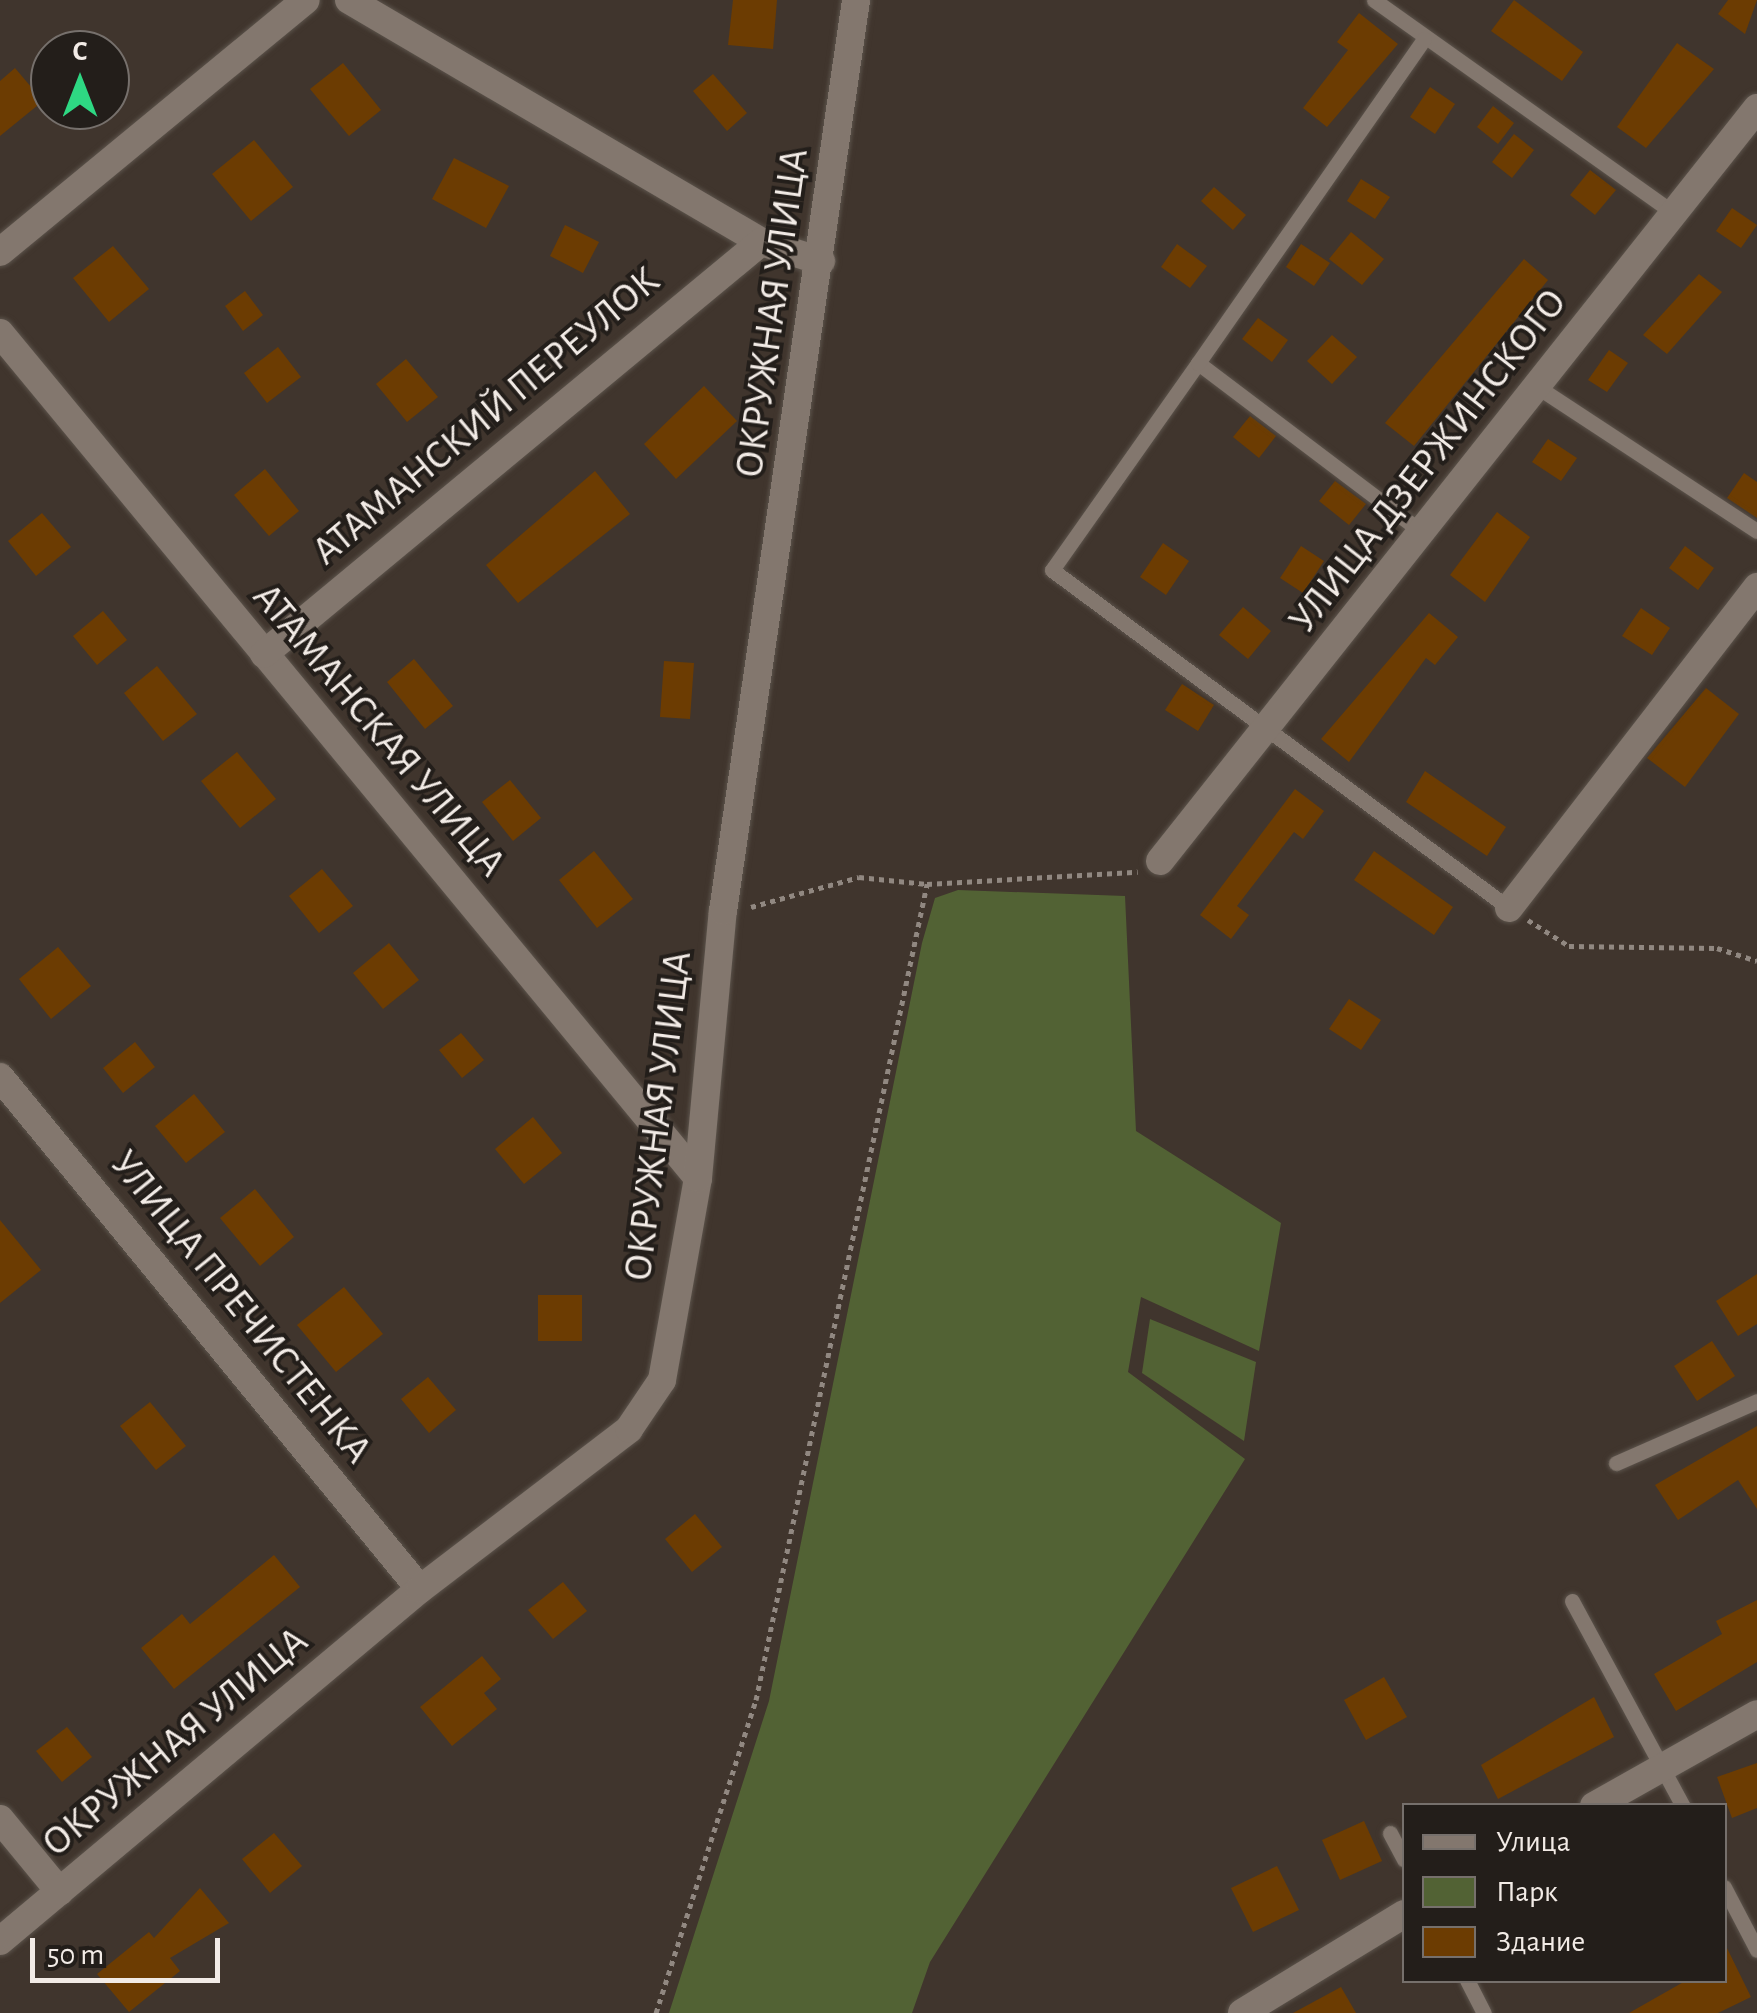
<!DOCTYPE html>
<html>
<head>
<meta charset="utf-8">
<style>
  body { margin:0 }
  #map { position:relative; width:1757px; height:2013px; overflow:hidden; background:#40352d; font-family:"Alegreya Sans",sans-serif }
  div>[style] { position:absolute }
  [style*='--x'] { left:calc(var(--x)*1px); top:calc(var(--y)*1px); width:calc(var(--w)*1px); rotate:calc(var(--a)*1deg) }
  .green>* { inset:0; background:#526234 }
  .building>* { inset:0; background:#6c3c02 }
  .path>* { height:5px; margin-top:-2.5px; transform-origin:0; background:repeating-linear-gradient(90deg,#918881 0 5px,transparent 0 10px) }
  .roads { filter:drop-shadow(0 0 2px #5b534b) drop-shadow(0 0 2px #5b534b) }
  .service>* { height:15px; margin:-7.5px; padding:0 7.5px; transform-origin:7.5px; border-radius:7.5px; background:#83776e }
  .minor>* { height:28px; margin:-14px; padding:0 14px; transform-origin:14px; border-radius:14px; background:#83776e }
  span { translate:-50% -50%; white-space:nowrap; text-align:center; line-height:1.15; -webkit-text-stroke:8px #231e1a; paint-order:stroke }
  .street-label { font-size:40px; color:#f2ebe6 }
  .legend { position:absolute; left:1402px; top:1803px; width:325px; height:180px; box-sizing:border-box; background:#231e1a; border:2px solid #76706c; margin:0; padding:12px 18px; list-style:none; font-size:30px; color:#f2ebe6 }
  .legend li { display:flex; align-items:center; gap:20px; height:50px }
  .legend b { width:50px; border:2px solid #76706c }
  .north { position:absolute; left:30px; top:30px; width:100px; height:100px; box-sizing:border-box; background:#231e1a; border:2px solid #76706c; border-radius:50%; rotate:0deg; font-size:28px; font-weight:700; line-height:40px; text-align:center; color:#f2ebe6 }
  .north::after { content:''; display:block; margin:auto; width:35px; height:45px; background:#2ed883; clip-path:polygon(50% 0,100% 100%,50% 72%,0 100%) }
  .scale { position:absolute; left:30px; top:1938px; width:190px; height:45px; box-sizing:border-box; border:5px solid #f2ebe6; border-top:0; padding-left:12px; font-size:30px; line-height:35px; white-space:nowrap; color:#f2ebe6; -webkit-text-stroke:8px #231e1a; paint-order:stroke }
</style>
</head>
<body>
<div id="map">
  <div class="green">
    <div style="clip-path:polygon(958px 890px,1125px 896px,1136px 1131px,1281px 1223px,1259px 1351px,1141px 1297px,1128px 1372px,1245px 1459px,930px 1962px,912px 2013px,669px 2013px,769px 1701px,922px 943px,935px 898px)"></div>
    <div style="clip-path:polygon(1150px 1319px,1256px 1362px,1244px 1441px,1142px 1373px)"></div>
  </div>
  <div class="building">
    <div style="clip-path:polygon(733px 0,777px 0,773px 49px,728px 45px)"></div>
    <div style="clip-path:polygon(1514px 0,1583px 52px,1562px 81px,1491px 31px)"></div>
    <div style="clip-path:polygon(1728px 0,1757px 0,1745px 34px,1718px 14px)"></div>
    <div style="clip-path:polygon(1359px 13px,1398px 44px,1327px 127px,1303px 108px,1348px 50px,1337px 42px)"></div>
    <div style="clip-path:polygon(1677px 43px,1714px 69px,1646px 148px,1617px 127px)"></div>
    <div style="clip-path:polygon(343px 63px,381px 110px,349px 136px,310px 89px)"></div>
    <div style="clip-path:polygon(15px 68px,43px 101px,0 136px,0 81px)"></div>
    <div style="clip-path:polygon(713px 74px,747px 113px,727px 131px,693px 91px)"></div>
    <div style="clip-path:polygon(1430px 87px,1455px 104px,1435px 134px,1410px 117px)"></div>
    <div style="clip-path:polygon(1493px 106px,1514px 123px,1498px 144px,1477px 127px)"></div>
    <div style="clip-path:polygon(1514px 134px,1534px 150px,1512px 178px,1492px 162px)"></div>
    <div style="clip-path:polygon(254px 140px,293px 187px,251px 221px,212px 174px)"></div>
    <div style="clip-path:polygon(454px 158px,509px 186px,486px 228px,432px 199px)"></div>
    <div style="clip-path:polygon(1590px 170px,1616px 190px,1595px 215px,1570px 195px)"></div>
    <div style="clip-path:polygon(1361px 179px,1390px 197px,1375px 219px,1347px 201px)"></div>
    <div style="clip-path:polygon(1214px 187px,1246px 215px,1233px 230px,1201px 201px)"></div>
    <div style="clip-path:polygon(1732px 208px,1757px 225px,1741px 248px,1716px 231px)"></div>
    <div style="clip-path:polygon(565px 225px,599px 242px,583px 273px,550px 256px)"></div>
    <div style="clip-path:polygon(1351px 232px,1384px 259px,1362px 285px,1329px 259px)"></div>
    <div style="clip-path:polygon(1177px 244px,1207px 266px,1190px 288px,1161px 267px)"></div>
    <div style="clip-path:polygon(1301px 244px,1330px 263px,1314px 286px,1286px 267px)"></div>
    <div style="clip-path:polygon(113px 246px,149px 289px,109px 322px,73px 278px)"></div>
    <div style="clip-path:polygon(1524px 259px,1548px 280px,1414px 446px,1385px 423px)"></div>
    <div style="clip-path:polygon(1699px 274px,1722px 292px,1667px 354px,1643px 335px)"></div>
    <div style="clip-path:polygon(245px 291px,263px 315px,243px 331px,225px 306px)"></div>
    <div style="clip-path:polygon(1258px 318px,1288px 340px,1272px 362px,1242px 339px)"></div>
    <div style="clip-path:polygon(1332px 335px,1357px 357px,1332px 384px,1307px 361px)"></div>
    <div style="clip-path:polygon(278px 347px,301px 377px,267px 403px,244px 373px)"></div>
    <div style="clip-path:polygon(1609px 350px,1628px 363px,1607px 392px,1588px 380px)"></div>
    <div style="clip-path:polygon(406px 359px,438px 397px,407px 422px,376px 384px)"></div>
    <div style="clip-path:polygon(704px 386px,737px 421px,676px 479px,644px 444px)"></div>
    <div style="clip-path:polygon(1250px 416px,1276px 436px,1259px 458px,1233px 437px)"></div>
    <div style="clip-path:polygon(1548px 439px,1577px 458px,1561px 481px,1532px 462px)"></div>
    <div style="clip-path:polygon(265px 469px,299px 511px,269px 536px,234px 495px)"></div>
    <div style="clip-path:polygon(595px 471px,630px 514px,518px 603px,486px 565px)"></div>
    <div style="clip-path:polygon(1744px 473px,1757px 482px,1757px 518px,1727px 498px)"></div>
    <div style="clip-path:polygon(1335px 481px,1366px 504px,1349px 525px,1319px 501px)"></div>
    <div style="clip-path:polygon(1497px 512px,1530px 537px,1485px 602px,1450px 575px)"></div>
    <div style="clip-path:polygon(42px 513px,71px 547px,36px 576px,8px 541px)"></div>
    <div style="clip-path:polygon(1163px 543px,1189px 561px,1166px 595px,1140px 577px)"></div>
    <div style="clip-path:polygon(1301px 546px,1324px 561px,1303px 593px,1280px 578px)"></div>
    <div style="clip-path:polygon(1685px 546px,1714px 568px,1698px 590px,1669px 568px)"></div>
    <div style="clip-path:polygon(1243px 607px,1271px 631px,1248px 659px,1219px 635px)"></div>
    <div style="clip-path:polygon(1641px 608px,1670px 628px,1652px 655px,1622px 636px)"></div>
    <div style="clip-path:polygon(103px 611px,127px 640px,97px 665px,73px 636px)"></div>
    <div style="clip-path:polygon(1429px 613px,1458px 637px,1435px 665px,1426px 658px,1349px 762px,1321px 739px)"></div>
    <div style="clip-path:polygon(414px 659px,453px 706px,425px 729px,387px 682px)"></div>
    <div style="clip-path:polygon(664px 661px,694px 663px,690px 719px,660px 717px)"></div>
    <div style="clip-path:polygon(157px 666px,197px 714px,163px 741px,124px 693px)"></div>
    <div style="clip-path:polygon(1182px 684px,1214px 705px,1198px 731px,1165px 710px)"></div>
    <div style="clip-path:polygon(1706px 688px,1739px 714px,1685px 787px,1647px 758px)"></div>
    <div style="clip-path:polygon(237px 752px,276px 799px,240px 828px,201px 781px)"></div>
    <div style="clip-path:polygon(1425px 771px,1506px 827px,1487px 856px,1406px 802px)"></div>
    <div style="clip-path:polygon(510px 780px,541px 818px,513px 841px,482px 802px)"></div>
    <div style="clip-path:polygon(1295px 789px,1324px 811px,1303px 839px,1294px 832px,1237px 906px,1249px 915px,1231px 939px,1200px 915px)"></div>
    <div style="clip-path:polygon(594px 851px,633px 899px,597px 928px,559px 880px)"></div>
    <div style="clip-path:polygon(1374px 851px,1453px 907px,1434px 935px,1354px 880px)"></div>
    <div style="clip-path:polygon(322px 869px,353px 906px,319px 933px,289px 896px)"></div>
    <div style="clip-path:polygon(389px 943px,419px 980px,383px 1009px,353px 973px)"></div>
    <div style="clip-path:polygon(58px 947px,91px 986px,51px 1019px,19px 979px)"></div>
    <div style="clip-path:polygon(1349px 999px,1381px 1020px,1361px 1050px,1329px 1029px)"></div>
    <div style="clip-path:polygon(461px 1033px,484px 1060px,462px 1078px,439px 1050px)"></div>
    <div style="clip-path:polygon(135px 1042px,155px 1067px,123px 1093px,103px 1068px)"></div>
    <div style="clip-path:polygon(194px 1094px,225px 1132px,186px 1163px,155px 1126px)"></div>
    <div style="clip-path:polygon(533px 1117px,562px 1153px,524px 1184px,495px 1149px)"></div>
    <div style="clip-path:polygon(255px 1189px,294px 1237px,260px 1266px,220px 1218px)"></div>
    <div style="clip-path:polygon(0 1220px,41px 1270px,0 1303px)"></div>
    <div style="clip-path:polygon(1757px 1274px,1757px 1324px,1738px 1336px,1716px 1301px)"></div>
    <div style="clip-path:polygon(344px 1287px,383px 1334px,336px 1372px,297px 1325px)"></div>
    <div style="clip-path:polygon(538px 1295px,582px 1295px,582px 1341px,538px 1341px)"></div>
    <div style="clip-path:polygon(1712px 1341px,1735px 1376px,1697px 1401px,1674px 1366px)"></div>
    <div style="clip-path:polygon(428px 1377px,456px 1410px,429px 1433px,401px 1399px)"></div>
    <div style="clip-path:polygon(150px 1402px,186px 1446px,156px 1470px,120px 1426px)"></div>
    <div style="clip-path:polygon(1757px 1426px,1757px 1509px,1738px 1480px,1678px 1520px,1655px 1485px)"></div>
    <div style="clip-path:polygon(695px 1514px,722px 1547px,692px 1572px,665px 1539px)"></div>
    <div style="clip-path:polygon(274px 1555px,300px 1587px,174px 1689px,141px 1648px,182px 1614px,190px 1624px)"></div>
    <div style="clip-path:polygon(563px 1582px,587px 1611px,553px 1639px,528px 1610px)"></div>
    <div style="clip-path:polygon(1757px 1600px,1757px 1662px,1676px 1711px,1654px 1674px,1722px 1634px,1716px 1621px)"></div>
    <div style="clip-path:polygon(482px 1656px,501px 1679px,484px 1693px,497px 1709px,452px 1746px,420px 1707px)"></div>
    <div style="clip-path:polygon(1384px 1677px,1407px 1717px,1366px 1740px,1344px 1700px)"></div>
    <div style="clip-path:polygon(1594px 1697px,1614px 1737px,1498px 1799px,1481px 1765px)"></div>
    <div style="clip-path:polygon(67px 1727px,92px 1757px,62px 1782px,36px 1751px)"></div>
    <div style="clip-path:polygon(1757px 1763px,1757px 1808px,1732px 1818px,1717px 1777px)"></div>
    <div style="clip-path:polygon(1364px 1821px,1382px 1861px,1340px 1880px,1322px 1840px)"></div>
    <div style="clip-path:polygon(274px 1833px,302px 1866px,270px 1893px,242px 1859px)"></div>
    <div style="clip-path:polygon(1277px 1866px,1299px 1910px,1253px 1932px,1231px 1888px)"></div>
    <div style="clip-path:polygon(200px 1888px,229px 1923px,170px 1958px,180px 1971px,129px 2012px,97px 1974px,149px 1932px,154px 1938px)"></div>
    <div style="clip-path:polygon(1724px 1942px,1751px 1997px,1718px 2013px,1629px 2013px,1687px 1980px,1724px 1980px)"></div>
    <div style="clip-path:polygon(1341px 1987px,1356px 2013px,1293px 2013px)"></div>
  </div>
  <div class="path">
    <div style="--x:751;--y:907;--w:112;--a:-15.5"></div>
    <div style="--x:859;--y:877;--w:68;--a:5.9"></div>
    <div style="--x:927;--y:884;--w:211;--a:-3.3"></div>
    <div style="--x:1528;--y:920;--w:49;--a:32.4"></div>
    <div style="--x:1569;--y:946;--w:148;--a:0.8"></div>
    <div style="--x:1717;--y:948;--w:42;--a:18"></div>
    <div style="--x:656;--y:2013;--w:329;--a:-72.3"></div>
    <div style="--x:756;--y:1700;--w:834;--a:-78.16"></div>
  </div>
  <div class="roads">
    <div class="service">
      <div style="--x:1374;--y:0;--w:366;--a:35.4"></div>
      <div style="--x:1198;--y:363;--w:253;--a:125.2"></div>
      <div style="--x:1052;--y:570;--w:568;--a:36.49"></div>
      <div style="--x:1536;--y:386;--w:264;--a:33.3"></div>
      <div style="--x:1423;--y:533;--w:282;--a:-142.9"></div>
      <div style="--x:1198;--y:363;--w:395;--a:-55.1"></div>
      <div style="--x:1616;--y:1463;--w:154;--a:-23.7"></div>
      <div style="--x:1572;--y:1601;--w:233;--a:61.6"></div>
      <div style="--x:1390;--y:1833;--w:30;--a:62"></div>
      <div style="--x:1724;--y:1887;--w:71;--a:62.4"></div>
      <div style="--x:1467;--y:1980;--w:37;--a:63"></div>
    </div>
    <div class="minor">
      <div style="--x:349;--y:0;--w:478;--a:30.4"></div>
      <div style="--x:761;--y:242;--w:63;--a:17.6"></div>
      <div style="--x:0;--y:252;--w:396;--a:-39.5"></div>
      <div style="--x:0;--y:333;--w:1096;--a:50.44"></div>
      <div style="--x:264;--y:654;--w:646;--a:-39.66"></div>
      <div style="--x:1160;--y:861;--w:961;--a:-51.59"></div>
      <div style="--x:1509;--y:908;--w:406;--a:-52.3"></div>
      <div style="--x:0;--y:1077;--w:662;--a:50.64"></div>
      <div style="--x:1594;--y:1806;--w:187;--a:-29.4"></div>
      <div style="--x:0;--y:1819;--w:94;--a:50.6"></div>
      <div style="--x:0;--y:1941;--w:548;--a:-39.97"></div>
      <div style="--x:420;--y:1589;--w:263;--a:-37.4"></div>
      <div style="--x:629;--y:1429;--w:59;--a:-56"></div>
      <div style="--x:662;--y:1380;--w:205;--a:-79.9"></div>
      <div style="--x:698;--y:1178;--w:268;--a:-84.7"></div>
      <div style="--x:723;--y:911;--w:921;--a:-81.69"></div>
      <div style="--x:1242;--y:2013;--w:190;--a:-31.4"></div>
    </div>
  </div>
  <div class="street-label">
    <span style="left:772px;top:313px;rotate:-82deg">ОКРУЖНАЯ УЛИЦА</span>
    <span style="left:486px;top:416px;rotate:-40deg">АТАМАНСКИЙ ПЕРЕУЛОК</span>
    <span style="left:1428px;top:461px;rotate:-52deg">УЛИЦА ДЗЕРЖИНСКОГО</span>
    <span style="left:379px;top:730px;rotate:50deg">АТАМАНСКАЯ УЛИЦА</span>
    <span style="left:658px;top:1116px;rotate:-83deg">ОКРУЖНАЯ УЛИЦА</span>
    <span style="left:241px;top:1307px;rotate:51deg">УЛИЦА ПРЕЧИСТЕНКА</span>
    <span style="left:175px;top:1742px;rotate:-40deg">ОКРУЖНАЯ УЛИЦА</span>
  </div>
  <ul class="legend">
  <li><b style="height:12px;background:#83776e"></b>Улица</li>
  <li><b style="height:28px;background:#526234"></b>Парк</li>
  <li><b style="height:28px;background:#6c3c02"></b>Здание</li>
  </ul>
  <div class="north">С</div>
  <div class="scale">50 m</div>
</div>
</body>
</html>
